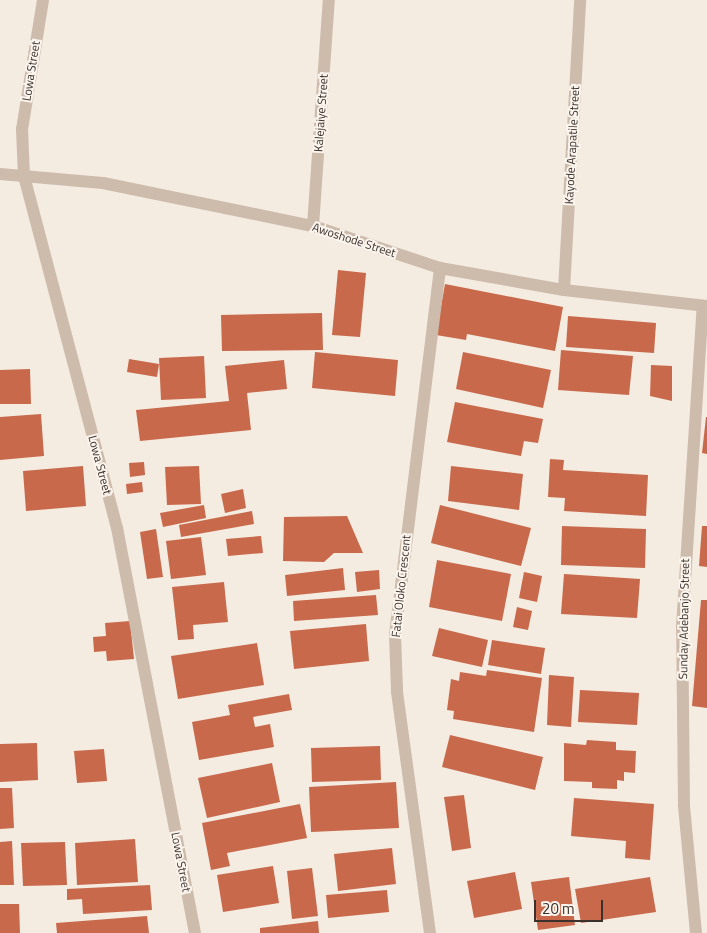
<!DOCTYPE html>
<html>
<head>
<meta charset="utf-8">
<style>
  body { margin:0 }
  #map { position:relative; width:707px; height:933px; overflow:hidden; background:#f4ebe1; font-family:"Titillium Web",sans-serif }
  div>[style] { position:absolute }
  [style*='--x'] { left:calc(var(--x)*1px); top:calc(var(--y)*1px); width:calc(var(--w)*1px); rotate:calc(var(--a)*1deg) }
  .building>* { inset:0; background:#c8694b }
  .street>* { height:12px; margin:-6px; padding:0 6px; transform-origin:6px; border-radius:6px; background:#cdbbac }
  span { translate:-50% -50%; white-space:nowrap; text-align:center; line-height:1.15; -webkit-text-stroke:4px #fbf5ee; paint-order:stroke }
  .street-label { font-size:12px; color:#3b302b }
  .scale { position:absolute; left:534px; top:900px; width:69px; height:22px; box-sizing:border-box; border:2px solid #3b302b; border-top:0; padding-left:6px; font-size:15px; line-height:18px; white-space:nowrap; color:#3b302b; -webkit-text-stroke:4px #fbf5ee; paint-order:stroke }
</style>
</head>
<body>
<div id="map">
  <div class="building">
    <div style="clip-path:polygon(338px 270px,366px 273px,360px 337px,332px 335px)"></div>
    <div style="clip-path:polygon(445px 284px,563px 307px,555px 351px,467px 334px,466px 340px,436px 335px)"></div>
    <div style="clip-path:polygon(322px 313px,323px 350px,222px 351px,221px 315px)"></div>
    <div style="clip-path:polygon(568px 316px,656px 323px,654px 353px,566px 347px)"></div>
    <div style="clip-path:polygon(561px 350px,633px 356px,629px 395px,558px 390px)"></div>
    <div style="clip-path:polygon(315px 352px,398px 360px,395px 396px,312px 388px)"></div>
    <div style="clip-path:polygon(463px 352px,551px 370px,543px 408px,456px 389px)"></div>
    <div style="clip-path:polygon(204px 356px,206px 398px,161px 400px,159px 358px)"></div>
    <div style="clip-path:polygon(129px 359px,159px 364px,157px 377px,127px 372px)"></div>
    <div style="clip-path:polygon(284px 360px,287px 389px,247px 393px,251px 430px,140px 441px,136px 410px,229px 401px,225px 366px)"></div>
    <div style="clip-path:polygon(651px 365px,672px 366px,672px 401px,650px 396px)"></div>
    <div style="clip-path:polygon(30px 369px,31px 404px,0 404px,0 370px)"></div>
    <div style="clip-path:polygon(455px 402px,543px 419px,538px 443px,524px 441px,521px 456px,447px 442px)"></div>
    <div style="clip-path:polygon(41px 414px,44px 456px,0 460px,0 417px)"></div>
    <div style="clip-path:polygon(706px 417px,707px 417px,707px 454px,702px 453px)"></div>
    <div style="clip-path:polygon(550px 459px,564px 460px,563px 470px,648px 475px,646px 516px,564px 511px,565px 498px,548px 497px)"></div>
    <div style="clip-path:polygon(144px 462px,145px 475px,130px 477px,129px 463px)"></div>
    <div style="clip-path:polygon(83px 466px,86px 506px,26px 511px,23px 471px)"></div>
    <div style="clip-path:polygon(199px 466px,201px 504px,167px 505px,165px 467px)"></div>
    <div style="clip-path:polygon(451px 466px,523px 474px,519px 510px,448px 501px)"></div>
    <div style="clip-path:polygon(142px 482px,143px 492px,127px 494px,126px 484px)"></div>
    <div style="clip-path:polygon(243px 489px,246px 508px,225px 513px,221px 494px)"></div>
    <div style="clip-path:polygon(204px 505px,206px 518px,163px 527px,160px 513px)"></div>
    <div style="clip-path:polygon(440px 505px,531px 528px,521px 566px,431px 543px)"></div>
    <div style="clip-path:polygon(252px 511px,254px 524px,181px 537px,179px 525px)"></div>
    <div style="clip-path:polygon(347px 516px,363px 553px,334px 553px,324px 562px,283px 561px,284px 517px)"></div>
    <div style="clip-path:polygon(562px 526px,646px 529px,645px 568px,561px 565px)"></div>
    <div style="clip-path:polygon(702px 526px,707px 526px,707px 567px,699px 566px)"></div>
    <div style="clip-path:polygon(156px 529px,163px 577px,147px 579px,140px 532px)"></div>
    <div style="clip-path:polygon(261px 536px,263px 553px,228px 556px,226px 539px)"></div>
    <div style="clip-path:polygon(201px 537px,206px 575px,171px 579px,166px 541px)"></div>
    <div style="clip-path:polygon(437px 560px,511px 574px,502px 621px,429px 607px)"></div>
    <div style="clip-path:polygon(343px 568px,345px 590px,287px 596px,285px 575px)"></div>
    <div style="clip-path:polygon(379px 570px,380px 589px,357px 592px,355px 572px)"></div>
    <div style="clip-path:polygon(524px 572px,542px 576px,537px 602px,519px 598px)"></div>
    <div style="clip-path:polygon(564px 574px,640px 579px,637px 618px,561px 614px)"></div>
    <div style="clip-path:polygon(224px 582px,228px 622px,193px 625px,194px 639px,178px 640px,172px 587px)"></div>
    <div style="clip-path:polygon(376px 595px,378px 615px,294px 621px,293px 601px)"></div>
    <div style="clip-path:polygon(701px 600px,707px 600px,707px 708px,692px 706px)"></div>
    <div style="clip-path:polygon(517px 607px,532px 611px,528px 630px,513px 627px)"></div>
    <div style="clip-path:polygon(130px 621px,134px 659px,107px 661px,106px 651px,94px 652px,93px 637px,106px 636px,105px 623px)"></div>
    <div style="clip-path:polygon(366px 624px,369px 661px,294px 669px,290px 631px)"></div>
    <div style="clip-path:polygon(439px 628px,488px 640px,482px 667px,432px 656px)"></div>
    <div style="clip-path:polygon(492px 640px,545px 648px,541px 674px,488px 665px)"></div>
    <div style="clip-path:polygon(257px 643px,264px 685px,178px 699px,171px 656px)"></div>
    <div style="clip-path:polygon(487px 670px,542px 678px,534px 732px,453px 719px,454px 711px,447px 710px,451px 679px,459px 681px,460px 672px,486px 676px)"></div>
    <div style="clip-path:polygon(549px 675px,574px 677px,571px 727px,547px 725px)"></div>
    <div style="clip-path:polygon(580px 690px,639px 693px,637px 725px,578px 722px)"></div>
    <div style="clip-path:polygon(289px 694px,292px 710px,253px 717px,255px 727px,270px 724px,274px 747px,199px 760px,192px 722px,230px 715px,228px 705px)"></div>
    <div style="clip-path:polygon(450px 735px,543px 757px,535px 790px,442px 767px)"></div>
    <div style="clip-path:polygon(587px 740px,616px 742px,616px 750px,636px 751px,635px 773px,624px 772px,624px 781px,617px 780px,617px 789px,592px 788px,592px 782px,564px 781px,564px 743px,586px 745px)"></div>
    <div style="clip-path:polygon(37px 743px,38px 780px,0 782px,0 744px)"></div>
    <div style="clip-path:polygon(380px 746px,381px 780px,312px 782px,311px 748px)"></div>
    <div style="clip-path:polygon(104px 749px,107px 781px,77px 783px,74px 751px)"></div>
    <div style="clip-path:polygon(272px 763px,280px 802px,207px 818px,198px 778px)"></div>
    <div style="clip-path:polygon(396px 782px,399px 828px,311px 832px,309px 787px)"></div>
    <div style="clip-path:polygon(0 788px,12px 788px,14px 828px,0 829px)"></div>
    <div style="clip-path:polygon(464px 795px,471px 848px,452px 851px,444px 797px)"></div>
    <div style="clip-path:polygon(574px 798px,654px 804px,650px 860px,625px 858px,626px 841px,571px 836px)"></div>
    <div style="clip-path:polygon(300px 804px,307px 838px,227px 853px,230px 866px,211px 870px,202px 823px)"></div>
    <div style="clip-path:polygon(135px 839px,138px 882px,77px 885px,75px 843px)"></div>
    <div style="clip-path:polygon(12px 841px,14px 885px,0 885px,0 842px)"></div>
    <div style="clip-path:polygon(65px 842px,67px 885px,23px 886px,21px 843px)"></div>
    <div style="clip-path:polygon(392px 848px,396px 884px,338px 891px,334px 854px)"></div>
    <div style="clip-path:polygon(273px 866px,279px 903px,223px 912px,217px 875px)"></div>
    <div style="clip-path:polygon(312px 868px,318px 916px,292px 919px,287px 871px)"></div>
    <div style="clip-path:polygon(515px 872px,522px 909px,474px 918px,467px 881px)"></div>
    <div style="clip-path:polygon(569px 877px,575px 925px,538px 930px,531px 882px)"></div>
    <div style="clip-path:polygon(650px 877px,656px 912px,581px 923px,575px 889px)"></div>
    <div style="clip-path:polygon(150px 885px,152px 910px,83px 914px,82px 899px,67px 900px,67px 889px)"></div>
    <div style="clip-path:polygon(387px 890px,389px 912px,328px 918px,326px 895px)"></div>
    <div style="clip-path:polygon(0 904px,19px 904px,20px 933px,0 933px)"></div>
    <div style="clip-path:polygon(147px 916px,149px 933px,57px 933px,56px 923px)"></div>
    <div style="clip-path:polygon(318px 921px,319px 933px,260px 933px,260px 928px)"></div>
  </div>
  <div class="street">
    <div style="--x:43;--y:0;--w:131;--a:99.2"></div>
    <div style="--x:22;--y:129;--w:47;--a:87.6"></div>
    <div style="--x:24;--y:176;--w:364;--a:75.2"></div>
    <div style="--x:117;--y:528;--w:412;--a:79.1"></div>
    <div style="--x:0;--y:174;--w:103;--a:5"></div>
    <div style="--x:103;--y:183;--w:214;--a:11.6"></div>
    <div style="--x:313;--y:226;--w:134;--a:18.3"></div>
    <div style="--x:440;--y:268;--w:126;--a:10.1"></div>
    <div style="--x:564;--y:290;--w:144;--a:6.4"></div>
    <div style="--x:313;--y:226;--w:227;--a:-86"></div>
    <div style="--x:564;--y:290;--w:290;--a:-86.8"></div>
    <div style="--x:430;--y:933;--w:244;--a:-97.8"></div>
    <div style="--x:397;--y:691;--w:56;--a:-92"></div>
    <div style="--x:395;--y:635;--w:370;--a:-83"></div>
    <div style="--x:696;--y:933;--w:129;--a:-95.4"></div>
    <div style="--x:684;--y:805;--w:178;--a:-90.6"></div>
    <div style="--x:682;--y:627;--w:322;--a:-86.3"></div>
  </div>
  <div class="street-label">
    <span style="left:31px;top:71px;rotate:-81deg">Lowa Street</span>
    <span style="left:321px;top:113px;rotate:-86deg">Kalejaiye Street</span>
    <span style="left:572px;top:145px;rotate:-87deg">Kayode Arapatile Street</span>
    <span style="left:354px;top:240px;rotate:18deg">Awoshode Street</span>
    <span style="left:100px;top:465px;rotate:75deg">Lowa Street</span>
    <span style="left:401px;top:586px;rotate:-84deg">Fatai Oloko Crescent</span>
    <span style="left:684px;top:619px;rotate:-89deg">Sunday Adebanjo Street</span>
    <span style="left:181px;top:862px;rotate:79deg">Lowa Street</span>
  </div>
  <div class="scale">20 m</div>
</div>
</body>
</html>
